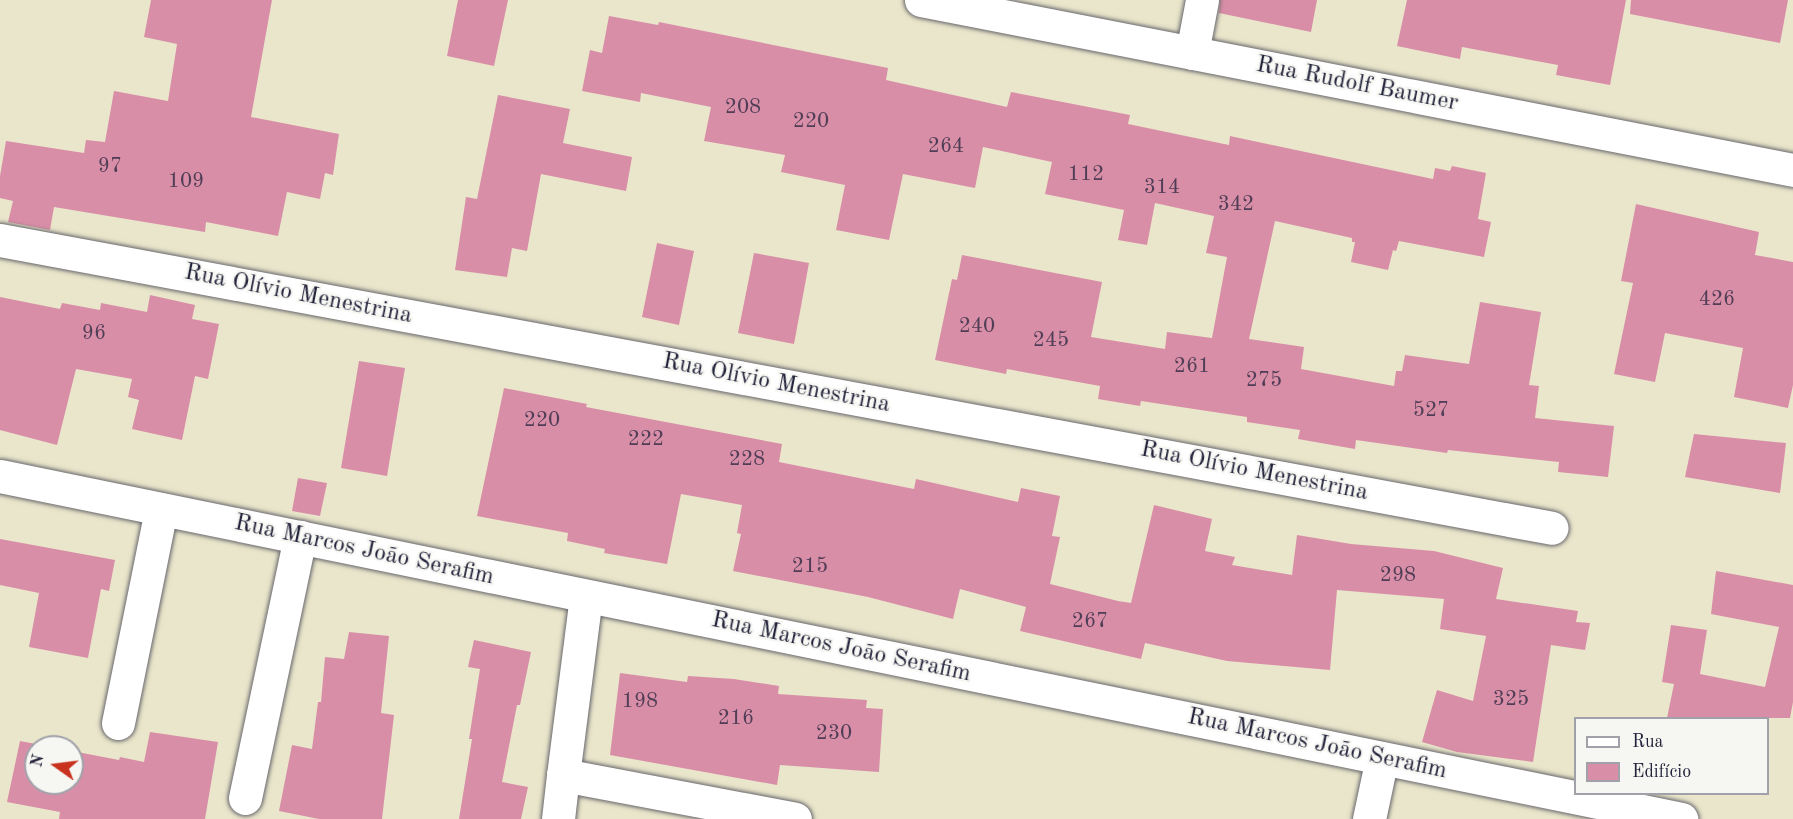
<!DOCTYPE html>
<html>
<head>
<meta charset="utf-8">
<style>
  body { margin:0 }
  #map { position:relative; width:1793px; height:819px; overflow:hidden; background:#eae6cb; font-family:"Old Standard TT",serif }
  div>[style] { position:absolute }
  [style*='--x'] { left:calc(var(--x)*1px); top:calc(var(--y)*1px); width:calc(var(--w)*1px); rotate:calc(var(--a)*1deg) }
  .building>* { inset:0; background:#d98ea7 }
  .roads { filter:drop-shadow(0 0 2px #68676d) drop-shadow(0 0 2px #68676d) }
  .minor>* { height:33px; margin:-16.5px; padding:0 16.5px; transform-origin:16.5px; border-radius:16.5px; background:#fff }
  span { translate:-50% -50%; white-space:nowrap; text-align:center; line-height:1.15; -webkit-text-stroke:4.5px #f6f6f2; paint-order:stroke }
  .number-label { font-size:21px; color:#503d56 }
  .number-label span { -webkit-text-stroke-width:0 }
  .street-label { font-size:24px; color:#22223b }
  .legend { position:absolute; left:1574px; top:717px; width:195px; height:78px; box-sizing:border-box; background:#f6f6f2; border:2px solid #a1a1a9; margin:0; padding:8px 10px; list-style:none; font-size:18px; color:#22223b }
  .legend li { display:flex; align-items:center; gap:12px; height:30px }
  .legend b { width:30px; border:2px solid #a1a1a9 }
  .north { position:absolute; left:24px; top:735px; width:60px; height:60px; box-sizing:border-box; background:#f6f6f2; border:2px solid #a1a1a9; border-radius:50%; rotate:284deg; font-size:16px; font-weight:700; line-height:24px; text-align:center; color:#22223b }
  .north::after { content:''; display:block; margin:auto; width:21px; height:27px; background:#c8321e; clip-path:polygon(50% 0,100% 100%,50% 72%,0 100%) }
</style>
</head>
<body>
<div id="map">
  <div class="building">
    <div style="clip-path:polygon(151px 0,272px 0,251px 117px,339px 134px,333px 175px,325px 173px,320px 199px,287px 192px,278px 236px,206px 222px,205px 232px,54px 207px,50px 230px,8px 222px,13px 201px,0 198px,0 176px,6px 141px,84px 153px,86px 140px,105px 142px,114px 91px,168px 101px,177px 44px,144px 37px)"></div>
    <div style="clip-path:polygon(458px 0,508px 0,494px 66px,447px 56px)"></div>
    <div style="clip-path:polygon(1220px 0,1317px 0,1311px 32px,1219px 13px)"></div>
    <div style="clip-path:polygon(1407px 0,1626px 0,1610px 85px,1556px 75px,1558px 65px,1462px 47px,1460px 59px,1397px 46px)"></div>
    <div style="clip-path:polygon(1631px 0,1788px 0,1780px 43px,1630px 14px)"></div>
    <div style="clip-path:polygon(609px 16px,658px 25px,659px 22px,888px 68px,886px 80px,1007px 107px,1011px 92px,1130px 115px,1128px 124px,1229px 145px,1230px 136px,1433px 179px,1435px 168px,1450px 171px,1452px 166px,1486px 173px,1478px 219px,1491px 222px,1484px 257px,1399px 241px,1396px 251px,1393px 250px,1388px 270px,1351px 262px,1355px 242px,1352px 242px,1352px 238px,1275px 221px,1249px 339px,1304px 347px,1301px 369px,1394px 386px,1396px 371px,1402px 371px,1405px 355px,1469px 364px,1480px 302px,1541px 312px,1529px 385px,1539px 386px,1535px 418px,1614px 426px,1608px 477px,1558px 472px,1559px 462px,1448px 450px,1447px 453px,1356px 440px,1355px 449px,1298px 439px,1300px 430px,1247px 422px,1247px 417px,1141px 401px,1140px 406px,1098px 399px,1100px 386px,1007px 369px,1006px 374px,935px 360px,952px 279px,957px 280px,962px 255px,1102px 282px,1091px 337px,1165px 349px,1167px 332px,1212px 338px,1227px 257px,1206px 253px,1214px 216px,1155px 203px,1147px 245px,1118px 240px,1124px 210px,1045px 194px,1052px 162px,983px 147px,975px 188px,903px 174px,889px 240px,836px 230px,845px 185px,781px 172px,785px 155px,704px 141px,711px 107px,641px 93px,640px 102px,582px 91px,590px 50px,602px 53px)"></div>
    <div style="clip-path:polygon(498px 95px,570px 109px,563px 143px,632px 157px,626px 191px,541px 174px,527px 251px,512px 248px,507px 277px,455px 270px,466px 197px,477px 199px)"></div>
    <div style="clip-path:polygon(1636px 204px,1759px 232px,1755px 255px,1793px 262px,1793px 385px,1788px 408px,1734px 397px,1743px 348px,1665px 333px,1655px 382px,1614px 374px,1633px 283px,1621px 281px)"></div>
    <div style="clip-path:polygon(657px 243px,694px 251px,679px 325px,642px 317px)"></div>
    <div style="clip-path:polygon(754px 253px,809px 263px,794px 344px,738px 333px)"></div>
    <div style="clip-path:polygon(150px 295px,195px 305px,192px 319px,219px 324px,208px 379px,195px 376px,182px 440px,132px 429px,139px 400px,128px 397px,132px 379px,76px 369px,57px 445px,0 430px,0 297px,60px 309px,62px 303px,100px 310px,101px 303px,147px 312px)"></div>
    <div style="clip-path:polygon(359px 361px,405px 368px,387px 476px,341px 468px)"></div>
    <div style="clip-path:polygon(504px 388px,587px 404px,586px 407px,782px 444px,779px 462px,914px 489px,916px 479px,1018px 502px,1021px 488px,1060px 496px,1052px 536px,1060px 537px,1050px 584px,1118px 601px,1131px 603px,1154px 505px,1212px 519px,1205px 551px,1235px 557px,1232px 565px,1292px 575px,1297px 535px,1351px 544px,1434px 551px,1503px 568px,1496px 599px,1578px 611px,1576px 622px,1590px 623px,1585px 650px,1551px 645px,1533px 762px,1457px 752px,1422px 742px,1437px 690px,1473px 701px,1486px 636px,1440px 629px,1444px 599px,1337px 590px,1330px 670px,1227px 661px,1145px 643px,1141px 659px,1020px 631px,1026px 607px,960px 589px,953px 619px,868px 597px,733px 571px,741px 534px,737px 533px,742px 505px,681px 494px,667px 564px,604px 553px,605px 549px,567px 541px,568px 533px,477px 516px)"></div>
    <div style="clip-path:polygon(1694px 434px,1786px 443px,1780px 493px,1685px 477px)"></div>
    <div style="clip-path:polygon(298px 478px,327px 483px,320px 516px,292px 511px)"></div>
    <div style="clip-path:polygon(0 539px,115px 560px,109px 591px,101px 589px,88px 658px,29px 647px,39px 593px,0 585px)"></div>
    <div style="clip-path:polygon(1716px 571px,1793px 585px,1793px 702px,1790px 718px,1667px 718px,1674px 684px,1662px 682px,1671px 625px,1707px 630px,1700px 674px,1765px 687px,1779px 627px,1711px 614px)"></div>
    <div style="clip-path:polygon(349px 632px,389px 636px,381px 713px,394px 715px,382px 819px,319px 819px,279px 811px,292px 745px,312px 749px,318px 702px,321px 702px,325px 657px,344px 659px)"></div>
    <div style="clip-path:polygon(474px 640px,531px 652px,520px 705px,517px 705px,502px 782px,528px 787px,521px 819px,459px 819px,472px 739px,469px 739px,480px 669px,468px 667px)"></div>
    <div style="clip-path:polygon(620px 673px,687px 682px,688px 676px,734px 679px,779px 686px,778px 694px,867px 700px,866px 708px,883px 709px,879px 772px,780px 765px,777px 785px,610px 755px)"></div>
    <div style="clip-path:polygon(150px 732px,218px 742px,205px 819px,59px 819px,60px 812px,7px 802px,20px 741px,52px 747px,36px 747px,36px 783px,72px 783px,72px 751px,119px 760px,120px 757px,144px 762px)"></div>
  </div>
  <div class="roads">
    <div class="minor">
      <div style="--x:921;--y:0;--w:888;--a:11.03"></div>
      <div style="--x:1192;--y:53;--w:54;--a:-79.3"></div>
      <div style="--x:0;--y:240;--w:1578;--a:10.51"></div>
      <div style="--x:0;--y:476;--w:1716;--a:11.53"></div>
      <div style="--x:586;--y:596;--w:180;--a:97.3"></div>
      <div style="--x:563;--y:775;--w:236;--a:10.7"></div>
      <div style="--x:118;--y:723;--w:218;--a:-78.6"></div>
      <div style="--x:245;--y:798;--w:267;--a:-78.1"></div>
      <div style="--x:558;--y:819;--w:44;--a:-83.5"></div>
      <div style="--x:1369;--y:819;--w:62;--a:-78"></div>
    </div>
  </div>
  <div class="number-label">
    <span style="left:743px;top:108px">208</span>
    <span style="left:811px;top:122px">220</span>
    <span style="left:946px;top:147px">264</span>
    <span style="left:110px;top:167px">97</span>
    <span style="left:1086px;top:175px">112</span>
    <span style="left:186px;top:182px">109</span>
    <span style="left:1162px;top:188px">314</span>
    <span style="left:1236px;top:205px">342</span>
    <span style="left:1717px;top:300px">426</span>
    <span style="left:977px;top:327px">240</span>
    <span style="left:94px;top:334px">96</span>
    <span style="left:1051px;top:341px">245</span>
    <span style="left:1192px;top:367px">261</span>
    <span style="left:1264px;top:381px">275</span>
    <span style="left:1431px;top:411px">527</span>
    <span style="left:542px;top:421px">220</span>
    <span style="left:646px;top:440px">222</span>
    <span style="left:747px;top:460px">228</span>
    <span style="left:810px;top:567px">215</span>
    <span style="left:1398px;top:576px">298</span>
    <span style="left:1090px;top:622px">267</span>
    <span style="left:1511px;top:700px">325</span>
    <span style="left:640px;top:702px">198</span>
    <span style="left:736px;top:719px">216</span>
    <span style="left:834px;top:734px">230</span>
  </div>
  <div class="street-label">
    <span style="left:1357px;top:85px;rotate:11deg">Rua Rudolf Baumer</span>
    <span style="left:298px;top:295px;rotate:11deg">Rua Olívio Menestrina</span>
    <span style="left:776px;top:384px;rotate:11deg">Rua Olívio Menestrina</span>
    <span style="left:1254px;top:472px;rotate:11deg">Rua Olívio Menestrina</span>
    <span style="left:364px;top:551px;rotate:12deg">Rua Marcos João Serafim</span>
    <span style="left:841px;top:648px;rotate:12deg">Rua Marcos João Serafim</span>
    <span style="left:1317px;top:745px;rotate:12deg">Rua Marcos João Serafim</span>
  </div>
  <ul class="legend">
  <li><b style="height:8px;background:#fff"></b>Rua</li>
  <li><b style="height:16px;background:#d98ea7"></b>Edifício</li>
  </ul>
  <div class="north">N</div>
</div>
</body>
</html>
